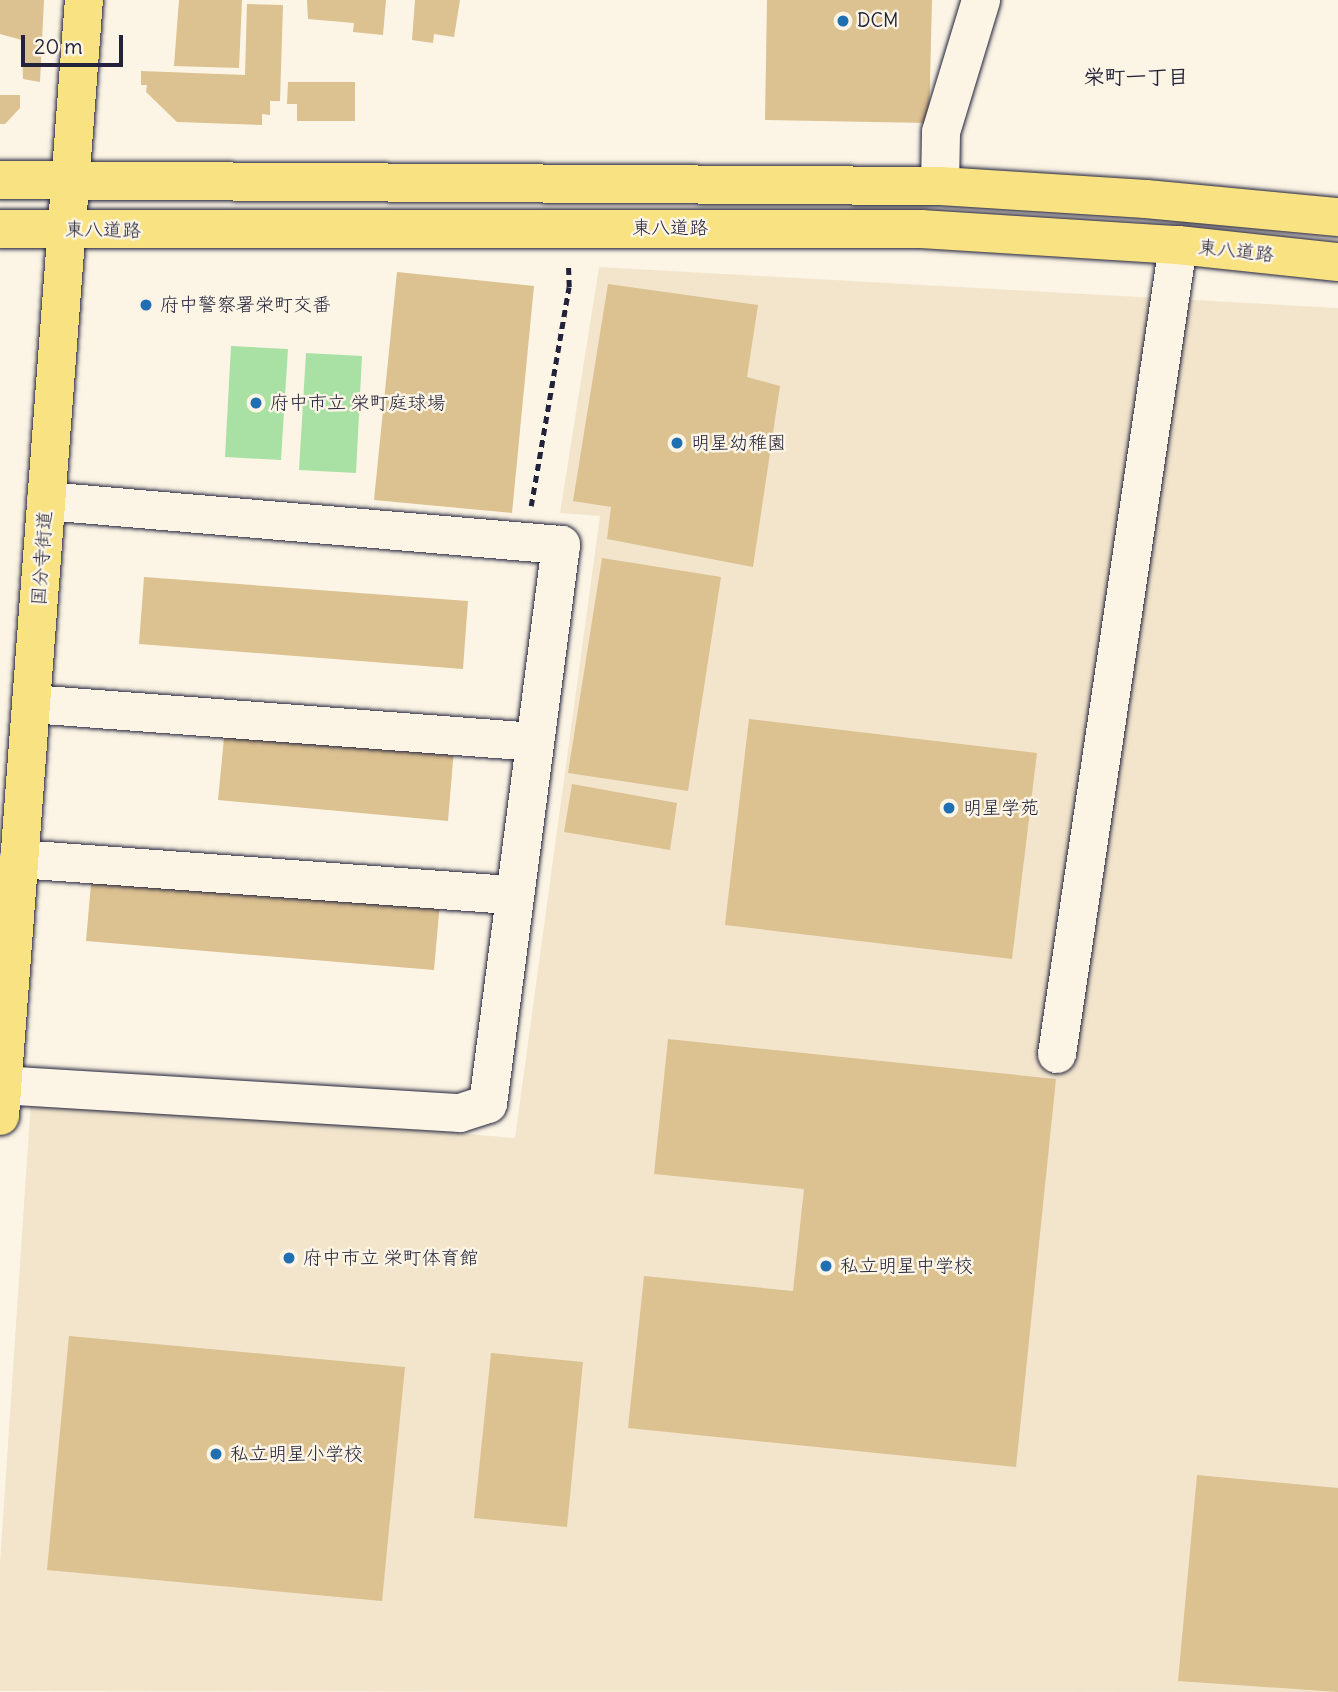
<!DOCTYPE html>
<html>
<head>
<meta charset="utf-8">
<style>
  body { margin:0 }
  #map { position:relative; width:1338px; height:1692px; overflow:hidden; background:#fcf5e5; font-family:Delius,"Klee One",sans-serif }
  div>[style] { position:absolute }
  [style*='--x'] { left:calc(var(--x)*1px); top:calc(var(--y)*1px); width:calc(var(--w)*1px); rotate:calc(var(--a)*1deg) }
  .built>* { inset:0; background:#f2e5cc }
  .green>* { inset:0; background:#a9e1a5 }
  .building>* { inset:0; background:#dcc191 }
  .path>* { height:4.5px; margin-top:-2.25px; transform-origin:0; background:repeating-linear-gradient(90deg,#22223b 0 7px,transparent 0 12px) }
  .roads { filter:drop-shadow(0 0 2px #22223b) drop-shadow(0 0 2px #22223b) }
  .minor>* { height:38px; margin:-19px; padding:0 19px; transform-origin:19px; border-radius:19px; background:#fcf5e5 }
  .major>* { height:38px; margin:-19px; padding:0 19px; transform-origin:19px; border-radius:19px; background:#f8e281 }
  .dots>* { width:19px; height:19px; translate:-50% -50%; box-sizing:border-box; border:4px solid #fcf5e5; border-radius:50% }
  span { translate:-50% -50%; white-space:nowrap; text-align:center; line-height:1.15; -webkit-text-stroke:5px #fcf5e5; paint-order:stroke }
  .poi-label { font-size:19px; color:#22223b }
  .left { translate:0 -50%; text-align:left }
  .street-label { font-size:19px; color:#22223b }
  .neighbourhood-label { font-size:21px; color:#22223b; font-weight:700 }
  .scale { position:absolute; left:21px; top:35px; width:102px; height:32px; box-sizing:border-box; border:4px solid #22223b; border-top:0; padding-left:9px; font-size:21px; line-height:24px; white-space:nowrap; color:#22223b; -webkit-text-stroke:5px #fcf5e5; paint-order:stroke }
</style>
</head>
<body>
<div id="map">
  <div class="built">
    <div style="clip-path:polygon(599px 267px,1338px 308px,1338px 1692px,0 1691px,0 1563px,31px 1100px,515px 1138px,600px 516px,560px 513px)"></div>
  </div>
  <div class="green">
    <div style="clip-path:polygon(231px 346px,288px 349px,281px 460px,225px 457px)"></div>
    <div style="clip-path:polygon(306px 353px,362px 356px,356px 473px,299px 470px)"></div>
  </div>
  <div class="building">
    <div style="clip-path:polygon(0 0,44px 0,40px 82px,23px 79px,22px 40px,0 34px)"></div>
    <div style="clip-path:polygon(179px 0,242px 0,239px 68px,174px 66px)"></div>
    <div style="clip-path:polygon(307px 0,386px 0,383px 35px,353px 32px,354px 23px,308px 19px)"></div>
    <div style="clip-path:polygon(415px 0,460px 0,454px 37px,434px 34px,433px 43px,412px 40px)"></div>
    <div style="clip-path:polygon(767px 0,932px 0,929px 123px,765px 120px)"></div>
    <div style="clip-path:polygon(247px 4px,283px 5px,280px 101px,270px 101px,270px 115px,262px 114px,262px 125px,177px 122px,146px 92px,147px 85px,141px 85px,141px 71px,245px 75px)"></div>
    <div style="clip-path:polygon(288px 82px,355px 82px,355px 121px,297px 121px,297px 104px,287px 104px)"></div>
    <div style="clip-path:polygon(0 95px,20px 95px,20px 108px,5px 124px,0 124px)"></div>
    <div style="clip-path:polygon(397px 272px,534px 286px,512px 513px,374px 500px)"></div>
    <div style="clip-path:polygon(608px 284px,758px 305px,747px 377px,780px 386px,753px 567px,607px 539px,611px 507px,573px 501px)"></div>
    <div style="clip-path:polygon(602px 558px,721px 577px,688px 791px,568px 773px)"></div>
    <div style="clip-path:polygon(144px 577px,468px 601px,463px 669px,139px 644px)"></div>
    <div style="clip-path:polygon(749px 719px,1037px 753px,1012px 959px,725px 925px)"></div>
    <div style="clip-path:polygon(225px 728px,454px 749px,448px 821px,218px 800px)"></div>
    <div style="clip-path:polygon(572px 784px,677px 803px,670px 850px,564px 832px)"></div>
    <div style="clip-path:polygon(92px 872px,440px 902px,434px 970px,86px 941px)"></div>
    <div style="clip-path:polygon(668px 1039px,1056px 1079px,1016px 1467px,628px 1428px,644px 1276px,793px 1291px,804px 1189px,654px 1174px)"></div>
    <div style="clip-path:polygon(69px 1336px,405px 1367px,382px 1601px,47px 1570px)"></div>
    <div style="clip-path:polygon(491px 1353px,583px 1362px,567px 1527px,474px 1518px)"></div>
    <div style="clip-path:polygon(1197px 1475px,1338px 1488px,1338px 1692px,1178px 1681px)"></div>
  </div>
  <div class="path">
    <div style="--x:531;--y:506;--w:222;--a:-80.2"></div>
    <div style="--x:569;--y:287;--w:24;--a:-92"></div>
  </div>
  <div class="roads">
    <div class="minor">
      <div style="--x:940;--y:186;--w:54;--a:-88.9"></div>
      <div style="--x:941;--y:132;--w:138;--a:-73.1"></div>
      <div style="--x:31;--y:704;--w:505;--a:4.31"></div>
      <div style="--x:19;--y:859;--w:497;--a:4.2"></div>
      <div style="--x:1057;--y:1054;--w:818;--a:-81.49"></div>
      <div style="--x:0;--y:1085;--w:461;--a:3.5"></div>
      <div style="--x:460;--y:1113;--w:29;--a:-18"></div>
      <div style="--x:488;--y:1104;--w:564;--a:-82.56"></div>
      <div style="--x:561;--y:545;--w:517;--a:-175.12"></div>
    </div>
    <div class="major">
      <div style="--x:0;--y:180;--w:940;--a:0.37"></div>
      <div style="--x:940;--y:186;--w:206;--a:3.6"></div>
      <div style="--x:1146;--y:199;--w:193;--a:5.4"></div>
      <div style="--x:0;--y:229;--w:921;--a:0"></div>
      <div style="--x:921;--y:229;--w:257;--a:3.6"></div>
      <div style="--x:1178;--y:245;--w:161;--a:6.1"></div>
      <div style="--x:0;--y:1116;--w:1119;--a:-85.7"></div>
    </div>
  </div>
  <div class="dots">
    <div style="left:843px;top:21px;background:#1f6fb2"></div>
    <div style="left:146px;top:305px;background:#1f6fb2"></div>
    <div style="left:256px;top:403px;background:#1f6fb2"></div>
    <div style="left:677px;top:443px;background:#1f6fb2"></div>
    <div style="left:949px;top:808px;background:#1f6fb2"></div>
    <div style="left:289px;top:1258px;background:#1f6fb2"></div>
    <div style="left:826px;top:1266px;background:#1f6fb2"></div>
    <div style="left:216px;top:1454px;background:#1f6fb2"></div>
  </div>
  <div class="poi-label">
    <span class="left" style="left:857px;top:21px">DCM</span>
    <span class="left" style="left:160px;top:305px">府中警察署栄町交番</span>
    <span class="left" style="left:270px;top:403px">府中市立 栄町庭球場</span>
    <span class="left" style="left:691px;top:443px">明星幼稚園</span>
    <span class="left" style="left:963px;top:808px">明星学苑</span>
    <span class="left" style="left:303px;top:1258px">府中市立 栄町体育館</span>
    <span class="left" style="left:840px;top:1266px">私立明星中学校</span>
    <span class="left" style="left:230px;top:1454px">私立明星小学校</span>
  </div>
  <div class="street-label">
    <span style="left:670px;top:228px">東八道路</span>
    <span style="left:103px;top:230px;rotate:1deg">東八道路</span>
    <span style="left:1236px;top:251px;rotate:6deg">東八道路</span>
    <span style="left:42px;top:558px;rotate:-86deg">国分寺街道</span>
  </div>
  <div class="neighbourhood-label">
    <span style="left:1136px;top:77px">栄町一丁目</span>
  </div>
  <div class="scale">20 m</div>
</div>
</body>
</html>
